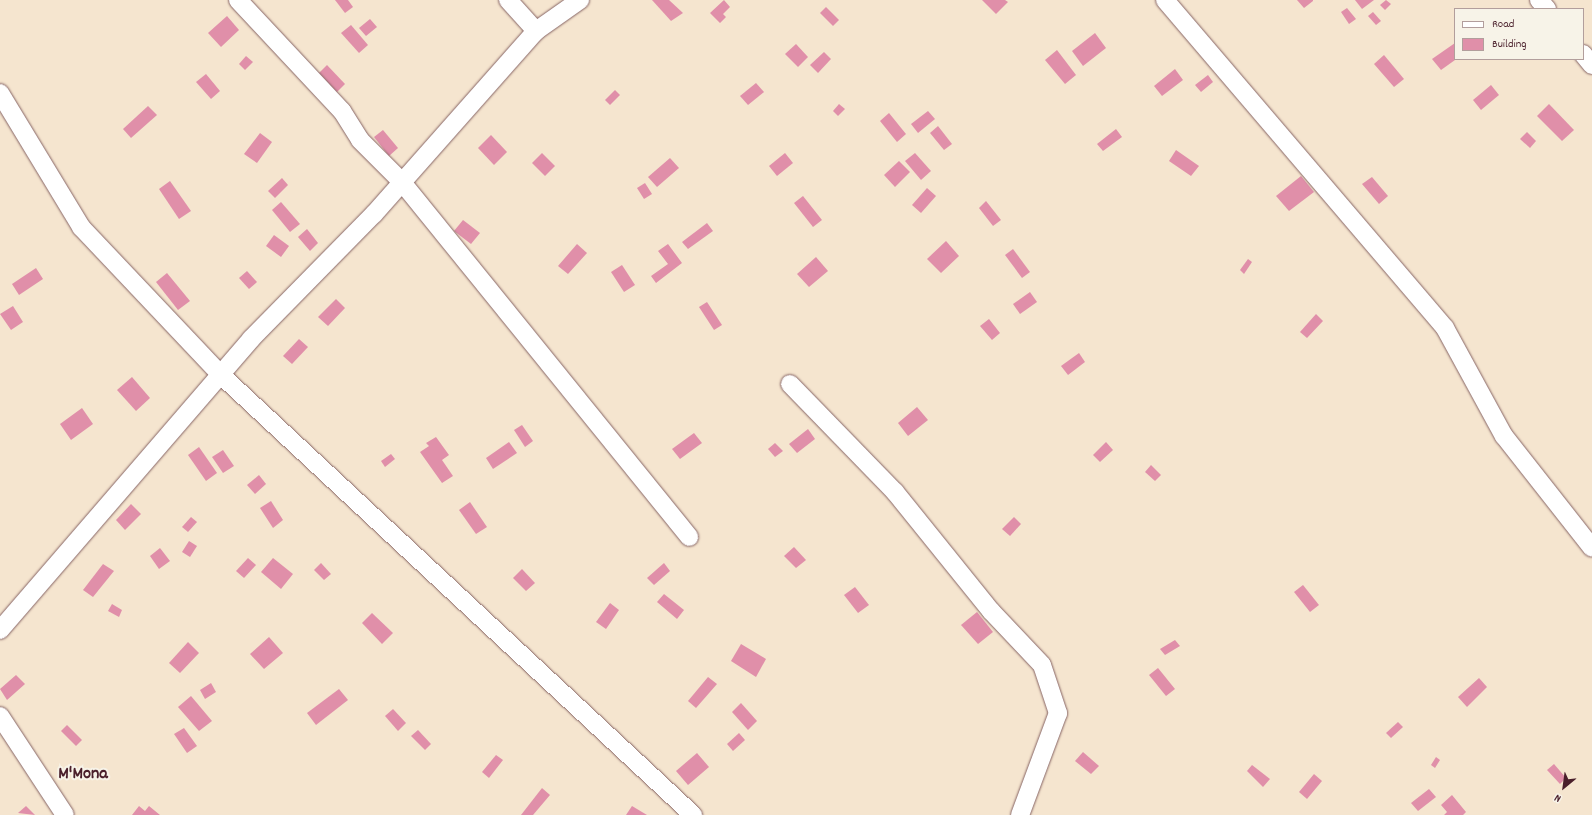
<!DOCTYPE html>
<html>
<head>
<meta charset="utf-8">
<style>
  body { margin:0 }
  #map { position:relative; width:1592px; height:815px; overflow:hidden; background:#f5e5cf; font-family:Dekko,sans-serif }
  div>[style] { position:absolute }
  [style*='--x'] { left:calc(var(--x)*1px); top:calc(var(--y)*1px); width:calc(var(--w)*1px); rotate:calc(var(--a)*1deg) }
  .building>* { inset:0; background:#e08fa9 }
  .roads { filter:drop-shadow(0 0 1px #866464) drop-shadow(0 0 1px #866464) }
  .street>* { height:18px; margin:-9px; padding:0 9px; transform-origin:9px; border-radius:9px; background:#fff }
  span { translate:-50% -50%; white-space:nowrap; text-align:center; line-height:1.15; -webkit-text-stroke:4px #f7f3e8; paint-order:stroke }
  .quarter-label { font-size:18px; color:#4a1f2b; font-weight:700 }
  .legend { position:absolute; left:1454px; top:8px; width:130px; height:52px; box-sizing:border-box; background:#f7f3e8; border:1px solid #b29e9c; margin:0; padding:5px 7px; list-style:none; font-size:12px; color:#4a1f2b }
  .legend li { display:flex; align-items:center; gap:8px; height:20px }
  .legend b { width:20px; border:1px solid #b29e9c }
  .north { position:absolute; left:1544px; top:767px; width:40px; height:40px; -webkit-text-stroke:3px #f7f3e8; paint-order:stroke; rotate:209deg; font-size:11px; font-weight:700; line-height:16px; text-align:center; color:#4a1f2b }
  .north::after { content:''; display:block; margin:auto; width:14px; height:18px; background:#4a1f2b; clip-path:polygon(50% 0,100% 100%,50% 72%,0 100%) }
</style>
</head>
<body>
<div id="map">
  <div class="building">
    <div style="clip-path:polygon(335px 0,348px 0,353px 7px,345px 13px)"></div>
    <div style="clip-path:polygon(652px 0,669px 0,683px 13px,671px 21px)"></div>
    <div style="clip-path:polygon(724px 0,730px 7px,723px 14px,726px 17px,720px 23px,710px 13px)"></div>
    <div style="clip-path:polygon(982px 0,1005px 0,1008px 2px,996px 14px)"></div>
    <div style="clip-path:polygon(1297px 0,1313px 0,1313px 1px,1304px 8px)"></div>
    <div style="clip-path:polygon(1355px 0,1374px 0,1362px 9px)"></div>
    <div style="clip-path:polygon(1386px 0,1391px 4px,1385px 10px,1380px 5px)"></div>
    <div style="clip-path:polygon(826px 7px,839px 20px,833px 26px,820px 13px)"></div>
    <div style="clip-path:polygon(1347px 8px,1356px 19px,1349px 24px,1341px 12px)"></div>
    <div style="clip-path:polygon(1373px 12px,1381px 21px,1376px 25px,1368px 16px)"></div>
    <div style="clip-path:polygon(227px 16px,239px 30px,221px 47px,208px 33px)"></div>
    <div style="clip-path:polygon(370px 19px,377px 27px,366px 36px,359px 28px)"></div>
    <div style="clip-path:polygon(351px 25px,368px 45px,359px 53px,341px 33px)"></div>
    <div style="clip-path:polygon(1095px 33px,1106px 48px,1083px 66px,1072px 51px)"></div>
    <div style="clip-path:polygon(1455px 43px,1455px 60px,1441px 70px,1432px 59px)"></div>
    <div style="clip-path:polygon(796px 44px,808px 57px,798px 67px,785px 54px)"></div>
    <div style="clip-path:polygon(1057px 50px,1076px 75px,1065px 84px,1045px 60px)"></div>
    <div style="clip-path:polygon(824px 52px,831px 59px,818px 73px,810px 65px)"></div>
    <div style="clip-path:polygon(1384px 55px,1404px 79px,1394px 87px,1374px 64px)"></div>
    <div style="clip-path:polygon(246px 56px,253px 62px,245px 70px,239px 64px)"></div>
    <div style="clip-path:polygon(327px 65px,345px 84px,337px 92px,319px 73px)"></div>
    <div style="clip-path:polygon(1175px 69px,1183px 80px,1162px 96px,1154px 86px)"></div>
    <div style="clip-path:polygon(206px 74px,220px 91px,211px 99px,196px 82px)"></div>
    <div style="clip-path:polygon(1208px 75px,1213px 82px,1201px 92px,1195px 85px)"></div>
    <div style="clip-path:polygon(756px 83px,764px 92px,748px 105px,740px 96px)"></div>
    <div style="clip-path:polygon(1491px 85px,1499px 95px,1481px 110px,1473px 100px)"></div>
    <div style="clip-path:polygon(615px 90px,620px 95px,610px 105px,605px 100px)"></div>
    <div style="clip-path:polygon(839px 104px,845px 109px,838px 116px,833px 111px)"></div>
    <div style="clip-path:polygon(1549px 104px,1574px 130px,1562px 141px,1537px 116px)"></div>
    <div style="clip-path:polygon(148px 106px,157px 115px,131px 138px,123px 129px)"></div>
    <div style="clip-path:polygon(928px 111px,935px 119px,918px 133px,911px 124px)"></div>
    <div style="clip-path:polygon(889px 113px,906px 134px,897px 142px,880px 121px)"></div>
    <div style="clip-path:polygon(938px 126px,952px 144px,944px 150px,930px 133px)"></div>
    <div style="clip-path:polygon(1116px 129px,1122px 137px,1103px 151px,1097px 144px)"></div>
    <div style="clip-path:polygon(383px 130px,398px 148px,389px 156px,374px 137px)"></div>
    <div style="clip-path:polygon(1527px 132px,1536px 141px,1530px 148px,1520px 139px)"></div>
    <div style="clip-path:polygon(260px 133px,272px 142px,257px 163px,244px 154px)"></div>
    <div style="clip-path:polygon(491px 135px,507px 152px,494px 165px,478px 148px)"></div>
    <div style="clip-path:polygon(1176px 150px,1199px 166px,1191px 176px,1169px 161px)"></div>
    <div style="clip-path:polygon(542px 153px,555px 166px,545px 176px,532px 163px)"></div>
    <div style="clip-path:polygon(785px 153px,793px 163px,777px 176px,769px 166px)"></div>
    <div style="clip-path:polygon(915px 153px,931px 171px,921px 180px,905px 161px)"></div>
    <div style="clip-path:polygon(670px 158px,679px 168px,657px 187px,648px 177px)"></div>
    <div style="clip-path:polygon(899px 161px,910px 172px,895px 187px,884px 175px)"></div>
    <div style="clip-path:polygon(1301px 176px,1314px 192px,1289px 211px,1276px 196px)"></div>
    <div style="clip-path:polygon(1372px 177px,1388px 196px,1379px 204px,1362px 184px)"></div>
    <div style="clip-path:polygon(282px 178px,288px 185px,275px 198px,268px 191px)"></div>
    <div style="clip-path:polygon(170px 181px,191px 211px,179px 219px,159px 189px)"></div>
    <div style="clip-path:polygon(645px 183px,652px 194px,644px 199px,637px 188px)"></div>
    <div style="clip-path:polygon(927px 188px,936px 196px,921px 213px,912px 205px)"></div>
    <div style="clip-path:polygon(803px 196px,822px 220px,813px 227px,794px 203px)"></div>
    <div style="clip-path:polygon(986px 201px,1001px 220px,993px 226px,979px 208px)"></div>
    <div style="clip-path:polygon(281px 202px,300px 224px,290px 232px,272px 210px)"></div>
    <div style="clip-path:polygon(463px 220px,480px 233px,471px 244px,454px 231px)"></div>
    <div style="clip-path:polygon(707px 223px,713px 231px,688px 249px,682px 242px)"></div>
    <div style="clip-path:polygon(307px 229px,318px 243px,310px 251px,298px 237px)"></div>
    <div style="clip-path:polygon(274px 235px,289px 246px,281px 257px,266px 246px)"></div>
    <div style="clip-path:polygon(946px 241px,959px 256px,941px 273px,927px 259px)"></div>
    <div style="clip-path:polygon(577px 244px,587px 253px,568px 274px,558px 266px)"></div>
    <div style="clip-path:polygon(668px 244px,682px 263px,656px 283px,651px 276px,668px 264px,658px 251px)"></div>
    <div style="clip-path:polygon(1013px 249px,1030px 272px,1022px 278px,1005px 255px)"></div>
    <div style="clip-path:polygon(816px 257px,828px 271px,809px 287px,797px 274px)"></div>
    <div style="clip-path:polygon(1248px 259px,1252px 262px,1244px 274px,1240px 270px)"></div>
    <div style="clip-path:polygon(622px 265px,635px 285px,624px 292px,611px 272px)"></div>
    <div style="clip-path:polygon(36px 268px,43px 279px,19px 295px,12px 284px)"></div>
    <div style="clip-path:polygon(247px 271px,257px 282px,249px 289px,239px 278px)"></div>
    <div style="clip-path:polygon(167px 273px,190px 301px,178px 310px,156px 282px)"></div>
    <div style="clip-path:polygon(1030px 292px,1037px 302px,1020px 314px,1013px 304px)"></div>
    <div style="clip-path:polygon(336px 299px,345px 308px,328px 326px,318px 317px)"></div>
    <div style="clip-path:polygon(707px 302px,722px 325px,714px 330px,699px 307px)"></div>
    <div style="clip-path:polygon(13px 306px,23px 322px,11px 330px,0 314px)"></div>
    <div style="clip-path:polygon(1316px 314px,1323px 321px,1307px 338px,1300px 332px)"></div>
    <div style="clip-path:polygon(989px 319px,1000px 333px,992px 340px,980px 326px)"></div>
    <div style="clip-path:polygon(299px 339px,308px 347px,292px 364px,283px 356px)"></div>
    <div style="clip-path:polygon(1079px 353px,1085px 362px,1068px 375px,1061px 366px)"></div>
    <div style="clip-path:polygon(132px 377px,150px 398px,136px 411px,117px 390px)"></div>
    <div style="clip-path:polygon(917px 407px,928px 420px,908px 436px,898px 423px)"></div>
    <div style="clip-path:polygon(82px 408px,93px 424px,71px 440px,60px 424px)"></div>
    <div style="clip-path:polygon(522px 425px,533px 441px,525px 447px,514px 430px)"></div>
    <div style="clip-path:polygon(808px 429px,815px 439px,797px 453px,789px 444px)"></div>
    <div style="clip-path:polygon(694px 433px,702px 443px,680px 459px,672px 449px)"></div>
    <div style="clip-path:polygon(436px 437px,449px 455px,442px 460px,453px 476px,442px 483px,420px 452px,429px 446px,426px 443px)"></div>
    <div style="clip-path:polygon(509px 442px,517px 453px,493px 469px,486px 458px)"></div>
    <div style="clip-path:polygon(1106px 442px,1113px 450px,1100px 462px,1093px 455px)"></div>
    <div style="clip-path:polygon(775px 443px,783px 451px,775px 457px,768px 449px)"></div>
    <div style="clip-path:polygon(199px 447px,217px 473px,206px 481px,188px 455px)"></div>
    <div style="clip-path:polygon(223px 450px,234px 466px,223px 473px,212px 457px)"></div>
    <div style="clip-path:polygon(391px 454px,395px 459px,385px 467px,381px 461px)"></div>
    <div style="clip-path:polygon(1151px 465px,1161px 475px,1155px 481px,1145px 472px)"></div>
    <div style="clip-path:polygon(259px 475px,266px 484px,255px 494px,247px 485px)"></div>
    <div style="clip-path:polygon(271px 501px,283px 520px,273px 528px,260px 508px)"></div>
    <div style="clip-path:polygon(470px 502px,487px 527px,476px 534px,459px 510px)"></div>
    <div style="clip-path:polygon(131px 504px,141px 514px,125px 530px,116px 520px)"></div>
    <div style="clip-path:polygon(191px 517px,197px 522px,188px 532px,182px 527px)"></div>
    <div style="clip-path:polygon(1014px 517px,1021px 524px,1010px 536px,1002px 529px)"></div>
    <div style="clip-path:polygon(189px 541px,197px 546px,190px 557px,182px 552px)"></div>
    <div style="clip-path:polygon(794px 547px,806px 560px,796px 568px,784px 556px)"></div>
    <div style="clip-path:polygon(160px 548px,170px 561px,159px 569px,150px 556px)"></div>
    <div style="clip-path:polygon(248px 558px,256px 565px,244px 578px,236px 571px)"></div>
    <div style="clip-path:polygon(273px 558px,293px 574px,281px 589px,261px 572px)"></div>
    <div style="clip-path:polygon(321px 563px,331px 574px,324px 580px,314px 570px)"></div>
    <div style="clip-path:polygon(664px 563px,670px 571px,654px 585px,647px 578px)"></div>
    <div style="clip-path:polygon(103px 564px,114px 571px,93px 597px,83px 590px)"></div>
    <div style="clip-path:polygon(522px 569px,535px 583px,526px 591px,513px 578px)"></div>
    <div style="clip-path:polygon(1303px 585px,1319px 605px,1310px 612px,1294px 592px)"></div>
    <div style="clip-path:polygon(855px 587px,869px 605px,858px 613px,844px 595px)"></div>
    <div style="clip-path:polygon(664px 594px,684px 610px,677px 619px,657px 602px)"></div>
    <div style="clip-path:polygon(610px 603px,619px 610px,606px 629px,596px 622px)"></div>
    <div style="clip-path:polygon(112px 604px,122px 610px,119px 617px,108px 611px)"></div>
    <div style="clip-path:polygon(977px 612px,993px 632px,978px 644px,961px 625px)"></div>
    <div style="clip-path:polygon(372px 613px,393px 633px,382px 644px,362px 623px)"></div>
    <div style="clip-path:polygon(269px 637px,283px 653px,264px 669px,250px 654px)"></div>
    <div style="clip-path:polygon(1175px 640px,1180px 646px,1165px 655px,1160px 649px)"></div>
    <div style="clip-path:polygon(188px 642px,199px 653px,180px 673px,169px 663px)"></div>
    <div style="clip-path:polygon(741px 644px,766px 659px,756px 677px,731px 661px)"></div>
    <div style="clip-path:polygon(1158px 668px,1175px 689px,1166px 696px,1149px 675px)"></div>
    <div style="clip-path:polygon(16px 675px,25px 684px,7px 700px,0 689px)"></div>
    <div style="clip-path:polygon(708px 677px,717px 684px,696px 708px,688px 701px)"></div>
    <div style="clip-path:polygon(1479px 678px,1487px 687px,1467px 707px,1458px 697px)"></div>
    <div style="clip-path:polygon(211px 683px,216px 692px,205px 699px,200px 690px)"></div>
    <div style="clip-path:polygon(339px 689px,348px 700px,316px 725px,307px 713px)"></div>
    <div style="clip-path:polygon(191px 696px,212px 721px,199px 731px,178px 707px)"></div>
    <div style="clip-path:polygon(741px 703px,757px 721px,748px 730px,732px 712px)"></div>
    <div style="clip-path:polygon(393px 709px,406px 723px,398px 731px,385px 716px)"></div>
    <div style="clip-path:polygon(1398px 722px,1403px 727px,1391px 738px,1386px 733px)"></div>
    <div style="clip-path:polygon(67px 725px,82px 740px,76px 746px,61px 731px)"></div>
    <div style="clip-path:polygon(184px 728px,197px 746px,187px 753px,174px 734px)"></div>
    <div style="clip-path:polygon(418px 730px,431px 744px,425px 750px,411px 736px)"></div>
    <div style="clip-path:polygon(739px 733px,745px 740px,733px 751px,727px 744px)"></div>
    <div style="clip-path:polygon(1083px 752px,1099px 766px,1091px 774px,1075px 761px)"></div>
    <div style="clip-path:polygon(697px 753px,709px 767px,688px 785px,676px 771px)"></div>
    <div style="clip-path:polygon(496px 755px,503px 760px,489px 778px,482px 772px)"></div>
    <div style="clip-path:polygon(1436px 757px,1440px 760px,1435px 768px,1431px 765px)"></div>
    <div style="clip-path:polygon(1554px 764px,1566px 778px,1560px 784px,1547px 770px)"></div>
    <div style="clip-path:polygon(1252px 765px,1270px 779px,1263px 787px,1247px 771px)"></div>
    <div style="clip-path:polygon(1314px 774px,1322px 781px,1307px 799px,1299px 792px)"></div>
    <div style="clip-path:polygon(542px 788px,550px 795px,533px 815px,521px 815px)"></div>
    <div style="clip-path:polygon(1429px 789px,1436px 797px,1418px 811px,1411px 803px)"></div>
    <div style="clip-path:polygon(1452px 795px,1466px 812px,1463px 815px,1444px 815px,1447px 812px,1441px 805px)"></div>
    <div style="clip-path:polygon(26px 806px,35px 815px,18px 813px)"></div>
    <div style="clip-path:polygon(139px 806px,145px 811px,149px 806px,160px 815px,132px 815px)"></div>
    <div style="clip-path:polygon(632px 806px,647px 815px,626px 815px)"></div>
  </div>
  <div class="roads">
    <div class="street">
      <div style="--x:238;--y:0;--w:152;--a:46.9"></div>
      <div style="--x:342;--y:111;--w:34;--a:58"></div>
      <div style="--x:360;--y:140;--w:58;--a:45"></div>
      <div style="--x:401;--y:181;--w:458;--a:51"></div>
      <div style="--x:508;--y:0;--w:42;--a:47.9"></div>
      <div style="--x:1165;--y:0;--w:431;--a:49.5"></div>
      <div style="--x:1445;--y:328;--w:123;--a:61.4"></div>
      <div style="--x:1504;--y:436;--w:142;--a:51.8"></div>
      <div style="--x:1539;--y:0;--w:12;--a:48"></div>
      <div style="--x:1583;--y:54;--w:14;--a:51"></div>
      <div style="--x:0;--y:93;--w:157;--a:58.8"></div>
      <div style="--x:81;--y:227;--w:202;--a:46.6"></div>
      <div style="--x:220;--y:374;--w:647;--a:42.99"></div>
      <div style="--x:790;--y:384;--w:151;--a:45.8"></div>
      <div style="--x:895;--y:492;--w:153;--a:51.1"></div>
      <div style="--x:991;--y:611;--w:74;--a:46.6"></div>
      <div style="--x:1042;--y:665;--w:51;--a:71.6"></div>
      <div style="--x:1058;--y:713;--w:109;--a:110.4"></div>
      <div style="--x:0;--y:630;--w:384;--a:-49.2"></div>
      <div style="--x:251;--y:339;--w:175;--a:-45.5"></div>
      <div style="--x:374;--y:214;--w:244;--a:-48.5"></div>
      <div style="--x:536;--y:31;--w:54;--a:-35.2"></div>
      <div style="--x:0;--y:716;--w:118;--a:56.7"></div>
    </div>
  </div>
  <div class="quarter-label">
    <span style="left:83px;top:775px">M'Mona</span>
  </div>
  <ul class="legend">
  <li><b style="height:5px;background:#fff"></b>Road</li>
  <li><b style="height:11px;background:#e08fa9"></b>Building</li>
  </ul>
  <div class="north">N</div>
</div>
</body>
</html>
